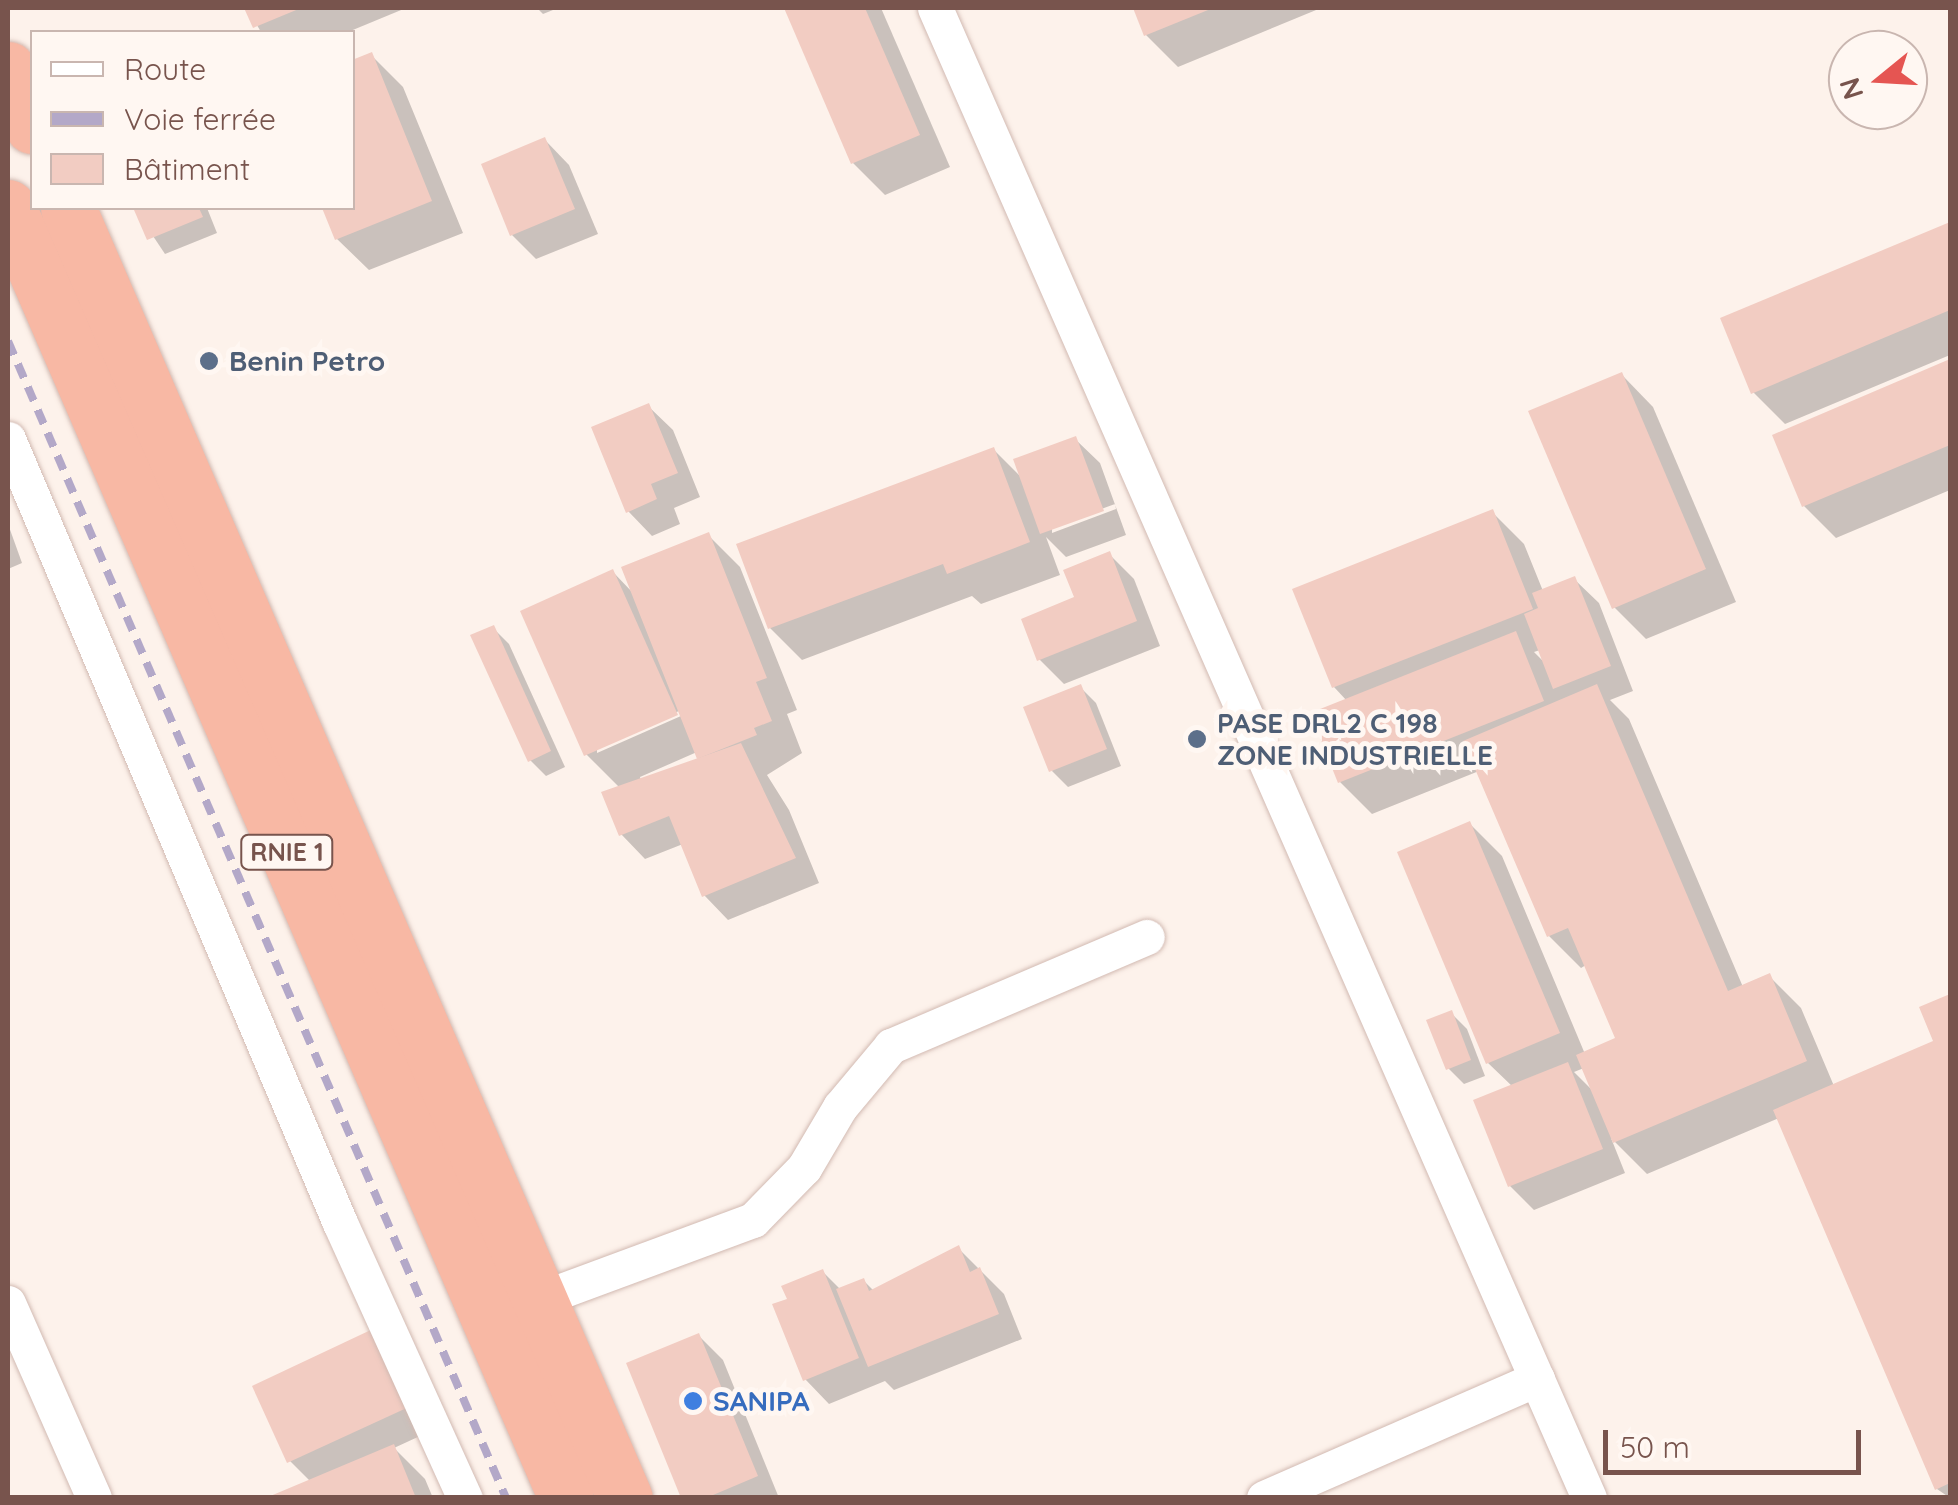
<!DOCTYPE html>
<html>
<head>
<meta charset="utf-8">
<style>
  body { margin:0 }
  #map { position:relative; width:1958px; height:1505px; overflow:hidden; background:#fdf2eb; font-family:Quicksand,sans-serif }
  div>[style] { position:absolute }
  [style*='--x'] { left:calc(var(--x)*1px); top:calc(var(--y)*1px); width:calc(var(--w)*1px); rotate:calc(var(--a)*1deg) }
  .shadow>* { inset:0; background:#0003 }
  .building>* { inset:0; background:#f2ccc2 }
  .roads { filter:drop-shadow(0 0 2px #d2bab2) drop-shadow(0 0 2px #d2bab2) }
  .minor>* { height:35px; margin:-17.5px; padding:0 17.5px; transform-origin:17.5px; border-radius:17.5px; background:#fff }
  .trunk>* { height:55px; margin:-27.5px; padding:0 27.5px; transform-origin:27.5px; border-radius:27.5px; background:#f8b8a4 }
  .rail>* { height:8px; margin-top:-4px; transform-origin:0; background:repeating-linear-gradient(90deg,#b3a8c8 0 15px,transparent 0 25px) }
  .dots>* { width:28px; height:28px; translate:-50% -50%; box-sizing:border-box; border:5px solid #fff7f2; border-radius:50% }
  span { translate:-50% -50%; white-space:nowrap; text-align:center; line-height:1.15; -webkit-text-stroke:10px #fff7f2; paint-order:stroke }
  .shield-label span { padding:2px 8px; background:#fff7f2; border:2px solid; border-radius:8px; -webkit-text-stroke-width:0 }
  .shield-label { font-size:25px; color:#78544d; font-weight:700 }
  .service-label { font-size:28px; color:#4e5e75; font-weight:700 }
  .left { translate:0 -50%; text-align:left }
  .shop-label { font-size:28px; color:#366cbe; font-weight:700 }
  .frame { position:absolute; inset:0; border:10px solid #78544d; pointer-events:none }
  .legend { position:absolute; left:30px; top:30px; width:325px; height:180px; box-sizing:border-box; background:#fff7f2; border:2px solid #c9b6b0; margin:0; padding:12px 18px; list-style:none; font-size:30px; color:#78544d }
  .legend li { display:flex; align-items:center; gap:20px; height:50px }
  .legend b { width:50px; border:2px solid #c9b6b0 }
  .north { position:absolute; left:1828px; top:30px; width:100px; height:100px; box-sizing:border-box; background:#fff7f2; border:2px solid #c9b6b0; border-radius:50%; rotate:252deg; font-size:28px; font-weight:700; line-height:40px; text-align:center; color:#78544d }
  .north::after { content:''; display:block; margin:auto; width:35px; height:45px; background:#e55552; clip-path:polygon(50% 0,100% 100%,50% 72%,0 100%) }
  .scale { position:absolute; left:1603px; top:1430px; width:258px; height:45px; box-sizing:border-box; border:5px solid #78544d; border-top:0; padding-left:12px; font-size:30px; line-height:35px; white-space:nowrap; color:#78544d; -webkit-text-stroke:8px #fff7f2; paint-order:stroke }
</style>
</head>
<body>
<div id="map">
  <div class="shadow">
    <div style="clip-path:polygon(247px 8px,406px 8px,348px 32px,261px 32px)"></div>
    <div style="clip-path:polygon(537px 8px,558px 8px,543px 14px)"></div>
    <div style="clip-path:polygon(787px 8px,881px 8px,950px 167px,885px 195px,853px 163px)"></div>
    <div style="clip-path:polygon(1135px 8px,1321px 8px,1178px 67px,1146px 35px)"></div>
    <div style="clip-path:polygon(371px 55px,403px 87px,463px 233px,369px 270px,337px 239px,325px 208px,352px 208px)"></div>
    <div style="clip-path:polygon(545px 140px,569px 165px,598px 234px,536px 259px,512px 235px)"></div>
    <div style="clip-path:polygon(148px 208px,207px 208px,217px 233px,165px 254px,137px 212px)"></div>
    <div style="clip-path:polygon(1950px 224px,1950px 355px,1785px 424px,1753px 392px,1723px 320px)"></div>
    <div style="clip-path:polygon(1950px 362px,1950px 490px,1836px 538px,1804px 506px,1775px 436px)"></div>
    <div style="clip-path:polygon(1622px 375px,1653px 407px,1736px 602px,1646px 639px,1614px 607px)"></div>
    <div style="clip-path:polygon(648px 406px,673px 430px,700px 497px,674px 508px,680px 524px,652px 536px,628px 511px)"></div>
    <div style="clip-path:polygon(evenodd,1075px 439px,1100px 463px,1126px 535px,1066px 557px,1046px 537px,1060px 575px,981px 604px,972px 596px,802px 660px,770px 628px,993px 449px,1022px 478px,1075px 439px,1115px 504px,1116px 509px,1052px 533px,1052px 527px,1115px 504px)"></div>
    <div style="clip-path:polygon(evenodd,1492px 512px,1524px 544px,1543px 591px,1574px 579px,1599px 603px,1633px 691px,1610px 700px,1629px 719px,1743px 987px,1769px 976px,1801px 1008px,1834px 1086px,1937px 1042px,1922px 1009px,1950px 996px,1950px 1498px,1937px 1489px,1779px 1118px,1647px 1174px,1611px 1138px,1625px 1173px,1534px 1210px,1510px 1186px,1513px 1087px,1488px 1063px,1470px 824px,1502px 856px,1585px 1054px,1618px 1040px,1586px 965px,1581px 968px,1549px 936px,1479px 771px,1372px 814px,1340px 782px,1347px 701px,1334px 687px,1492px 512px,1540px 650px,1547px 665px,1534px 652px,1540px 650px,1492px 512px,1584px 1068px,1594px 1092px,1574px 1072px,1584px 1068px)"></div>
    <div style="clip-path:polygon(8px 524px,22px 563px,8px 569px)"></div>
    <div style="clip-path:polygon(evenodd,708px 535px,740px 567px,797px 710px,787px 714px,802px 753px,767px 775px,789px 810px,819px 883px,728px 920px,704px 895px,683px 844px,645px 859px,621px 834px,620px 788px,586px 754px,613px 572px,634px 594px,708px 535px,688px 707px,690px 712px,597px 753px,597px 747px,688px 707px,708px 535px,697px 752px,700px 760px,641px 781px,640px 777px,697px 752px)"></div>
    <div style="clip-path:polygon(1109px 554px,1134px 579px,1160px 646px,1064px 684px,1039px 659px)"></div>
    <div style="clip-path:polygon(493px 628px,509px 644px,565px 767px,546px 776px,530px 760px)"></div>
    <div style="clip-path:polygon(1080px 687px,1096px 703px,1121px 766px,1068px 787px,1052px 771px)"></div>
    <div style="clip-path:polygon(1451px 1013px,1467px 1029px,1485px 1076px,1464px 1084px,1448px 1068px)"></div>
    <div style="clip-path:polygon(958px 1248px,1004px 1294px,1022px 1339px,894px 1390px,885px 1381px,829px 1404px,805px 1379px,790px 1300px,823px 1272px,841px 1290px,864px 1281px,874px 1291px)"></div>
    <div style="clip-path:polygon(375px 1331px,433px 1430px,394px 1448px,425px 1479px,433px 1498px,275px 1498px,311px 1482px,290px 1461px)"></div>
    <div style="clip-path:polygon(699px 1336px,723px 1360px,779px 1498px,684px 1498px)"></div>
  </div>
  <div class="building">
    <div style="clip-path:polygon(244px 8px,301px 8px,253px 28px)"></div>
    <div style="clip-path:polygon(784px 8px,865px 8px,920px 135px,851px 164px)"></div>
    <div style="clip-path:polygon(1133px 8px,1213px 8px,1144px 36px)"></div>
    <div style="clip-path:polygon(372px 52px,432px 201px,335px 240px,322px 208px,352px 208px,352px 60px)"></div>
    <div style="clip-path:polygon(545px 137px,575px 209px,510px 236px,481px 164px)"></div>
    <div style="clip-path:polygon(141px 208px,199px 208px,203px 217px,147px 240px,134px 210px)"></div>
    <div style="clip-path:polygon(1950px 222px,1950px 310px,1751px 394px,1720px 318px)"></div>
    <div style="clip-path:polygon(1950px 359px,1950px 445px,1802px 507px,1772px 435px)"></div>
    <div style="clip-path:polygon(1622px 372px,1706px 569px,1612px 609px,1528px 411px)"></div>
    <div style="clip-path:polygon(649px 403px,678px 473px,651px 484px,657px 499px,626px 513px,591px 427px)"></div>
    <div style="clip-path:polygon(1076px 436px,1104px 511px,1040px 534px,1013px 459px)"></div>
    <div style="clip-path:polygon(994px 447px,1030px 542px,947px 574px,943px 564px,768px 629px,736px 544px)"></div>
    <div style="clip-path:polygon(1493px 509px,1533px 609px,1332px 688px,1292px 589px)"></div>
    <div style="clip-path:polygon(709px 532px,767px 678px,756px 682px,772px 721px,754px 728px,757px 735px,697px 759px,621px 567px)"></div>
    <div style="clip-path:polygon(1110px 551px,1137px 621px,1037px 661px,1021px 619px,1074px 597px,1063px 570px)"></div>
    <div style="clip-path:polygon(613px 569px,678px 715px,584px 756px,520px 611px)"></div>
    <div style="clip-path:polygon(1575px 576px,1611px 666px,1553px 689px,1524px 614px,1538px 608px,1532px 593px)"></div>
    <div style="clip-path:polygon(494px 625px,551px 751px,528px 762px,470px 635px)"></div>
    <div style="clip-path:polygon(1516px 631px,1544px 701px,1338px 783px,1310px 713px)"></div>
    <div style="clip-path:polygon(1081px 684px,1107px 749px,1049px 772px,1023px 707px)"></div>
    <div style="clip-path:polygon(1597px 684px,1728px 991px,1770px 973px,1807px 1061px,1613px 1143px,1576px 1055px,1615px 1038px,1568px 928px,1547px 937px,1463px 741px)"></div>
    <div style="clip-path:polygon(741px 743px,796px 858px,702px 897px,669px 816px,619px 836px,601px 792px)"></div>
    <div style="clip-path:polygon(1470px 821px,1560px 1033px,1486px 1064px,1397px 852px)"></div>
    <div style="clip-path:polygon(1950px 994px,1950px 1483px,1935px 1490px,1773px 1110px,1933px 1041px,1919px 1007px)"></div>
    <div style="clip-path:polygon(1452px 1010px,1471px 1060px,1446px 1070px,1426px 1020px)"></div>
    <div style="clip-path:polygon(1568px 1062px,1603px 1149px,1508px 1187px,1473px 1100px)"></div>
    <div style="clip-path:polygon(959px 1245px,970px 1272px,980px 1267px,999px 1314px,868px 1367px,836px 1289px,864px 1278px,869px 1291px)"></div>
    <div style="clip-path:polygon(823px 1269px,859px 1358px,803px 1381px,772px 1304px,787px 1299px,781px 1286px)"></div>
    <div style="clip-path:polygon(375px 1328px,411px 1406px,287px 1463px,252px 1386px)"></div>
    <div style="clip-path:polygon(699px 1333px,758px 1476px,706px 1498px,681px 1498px,626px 1363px)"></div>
    <div style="clip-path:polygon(394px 1444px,416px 1498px,268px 1498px,268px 1497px)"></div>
  </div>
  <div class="roads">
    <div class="minor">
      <div style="--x:935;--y:8;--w:1627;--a:66.3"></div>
      <div style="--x:8;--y:439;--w:851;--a:67.05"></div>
      <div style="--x:340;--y:1223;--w:302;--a:65.6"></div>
      <div style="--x:542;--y:1298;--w:225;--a:-20.3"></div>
      <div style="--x:753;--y:1220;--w:73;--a:-45.6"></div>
      <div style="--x:804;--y:1168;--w:71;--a:-59.5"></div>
      <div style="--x:840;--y:1107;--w:80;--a:-50.1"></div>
      <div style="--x:891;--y:1046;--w:278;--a:-23.1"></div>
      <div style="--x:8;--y:1303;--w:213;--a:66.2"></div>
      <div style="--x:1264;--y:1498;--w:298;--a:-23.6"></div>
    </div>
    <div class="trunk">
      <div style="--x:8;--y:69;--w:62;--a:67.2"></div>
      <div style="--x:8;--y:207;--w:1406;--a:66.62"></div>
      <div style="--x:68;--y:208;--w:1405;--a:66.65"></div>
    </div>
  </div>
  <div class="rail">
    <div style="--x:8;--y:341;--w:1260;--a:66.71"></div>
  </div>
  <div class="dots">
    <div style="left:209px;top:361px;background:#5c6f8a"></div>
    <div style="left:1197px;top:739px;background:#5c6f8a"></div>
    <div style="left:693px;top:1401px;background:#3f7fe0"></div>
  </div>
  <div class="shield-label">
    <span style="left:287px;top:852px">RNIE 1</span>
  </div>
  <div class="service-label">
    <span class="left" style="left:229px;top:361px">Benin Petro</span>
    <span class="left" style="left:1217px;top:739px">PASE DRL2 C 198<br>ZONE INDUSTRIELLE</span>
  </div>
  <div class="shop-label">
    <span class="left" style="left:713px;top:1401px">SANIPA</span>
  </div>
  <div class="frame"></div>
  <ul class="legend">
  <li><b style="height:12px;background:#fff"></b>Route</li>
  <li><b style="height:12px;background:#b3a8c8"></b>Voie ferrée</li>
  <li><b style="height:28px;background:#f2ccc2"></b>Bâtiment</li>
  </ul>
  <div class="north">N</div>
  <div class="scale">50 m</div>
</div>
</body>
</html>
